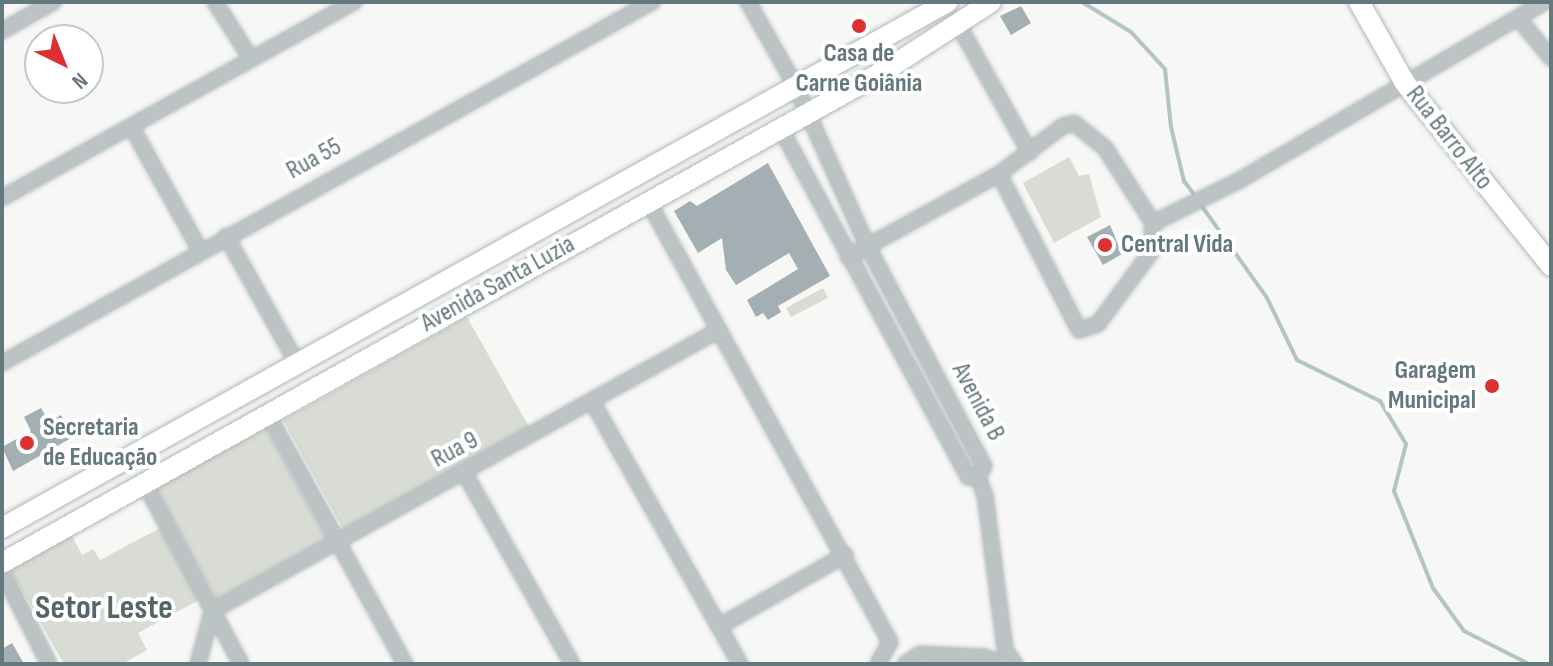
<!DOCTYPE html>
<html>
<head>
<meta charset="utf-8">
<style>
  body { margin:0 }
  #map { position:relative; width:1553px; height:666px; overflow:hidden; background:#f7f7f5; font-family:"Sofia Sans Condensed",sans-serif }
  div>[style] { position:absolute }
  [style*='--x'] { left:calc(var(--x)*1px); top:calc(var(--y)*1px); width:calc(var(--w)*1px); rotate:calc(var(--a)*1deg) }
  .green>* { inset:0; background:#d9dcd4 }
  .stream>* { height:4px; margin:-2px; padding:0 2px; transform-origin:2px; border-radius:2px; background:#b3c4c5 }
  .building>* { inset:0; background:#a3afb2 }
  .roads { filter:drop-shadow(0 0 2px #afb7b9) drop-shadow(0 0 2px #afb7b9) }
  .street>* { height:14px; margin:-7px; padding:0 7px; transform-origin:7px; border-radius:7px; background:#bcc3c4 }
  .secondary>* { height:20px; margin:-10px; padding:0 10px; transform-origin:10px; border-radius:10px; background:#fff }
  .dots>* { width:22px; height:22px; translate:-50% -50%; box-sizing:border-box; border:4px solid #fff; border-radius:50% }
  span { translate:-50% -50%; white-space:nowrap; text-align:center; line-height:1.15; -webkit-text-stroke:8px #fff; paint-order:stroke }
  .poi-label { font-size:26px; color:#64797e; font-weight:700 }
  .left { translate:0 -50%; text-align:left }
  .right { translate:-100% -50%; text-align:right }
  .street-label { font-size:26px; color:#64797e }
  .district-label { font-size:34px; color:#55656a; font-weight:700 }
  .frame { position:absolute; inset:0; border:4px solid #64797e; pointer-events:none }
  .north { position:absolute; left:24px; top:24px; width:80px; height:80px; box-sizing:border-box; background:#fff; border:2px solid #c1c9cb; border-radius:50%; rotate:137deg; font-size:22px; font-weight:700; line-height:32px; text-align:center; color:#64797e }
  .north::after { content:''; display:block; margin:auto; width:28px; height:36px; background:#db3133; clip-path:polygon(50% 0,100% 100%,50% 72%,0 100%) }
</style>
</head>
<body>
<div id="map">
  <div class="green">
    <div style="clip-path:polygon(1069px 157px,1079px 176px,1089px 174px,1101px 217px,1054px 243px,1023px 183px)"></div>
    <div style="clip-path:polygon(823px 288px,828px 298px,791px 317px,786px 308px)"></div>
    <div style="clip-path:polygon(467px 317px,529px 427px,344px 531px,283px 420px)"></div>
    <div style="clip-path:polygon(266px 429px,327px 539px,217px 600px,155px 487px)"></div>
    <div style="clip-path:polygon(160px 528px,199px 600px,138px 633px,147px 650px,122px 664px,64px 664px,9px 567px,71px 534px,82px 555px,93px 549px,100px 560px)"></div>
  </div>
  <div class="stream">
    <div style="--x:1082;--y:2;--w:57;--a:31.5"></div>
    <div style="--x:1131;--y:32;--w:50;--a:47.4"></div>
    <div style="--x:1165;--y:69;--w:58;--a:84.1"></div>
    <div style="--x:1171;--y:127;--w:56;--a:76.5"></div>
    <div style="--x:1184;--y:181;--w:20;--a:53"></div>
    <div style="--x:1201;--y:205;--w:114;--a:54.6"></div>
    <div style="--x:1267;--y:298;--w:69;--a:64.2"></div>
    <div style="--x:1297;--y:360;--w:93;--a:26.3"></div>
    <div style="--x:1380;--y:401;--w:50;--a:58.8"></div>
    <div style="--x:1406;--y:444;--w:49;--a:104.3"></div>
    <div style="--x:1394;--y:491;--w:105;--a:68.1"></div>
    <div style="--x:1433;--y:588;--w:53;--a:54.2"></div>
    <div style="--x:1464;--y:631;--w:73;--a:26.9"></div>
  </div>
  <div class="building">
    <div style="clip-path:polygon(1021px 6px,1031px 23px,1011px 35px,1000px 16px)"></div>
    <div style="clip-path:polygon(768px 163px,830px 276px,778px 306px,781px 312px,768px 320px,763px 313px,756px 317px,747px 300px,798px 269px,789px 253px,736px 285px,726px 270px,722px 238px,698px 253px,674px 211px,690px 201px,697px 206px)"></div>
    <div style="clip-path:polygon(1110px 225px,1122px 254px,1103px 265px,1087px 237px)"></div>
    <div style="clip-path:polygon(41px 408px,49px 422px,61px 415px,73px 437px,13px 471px,2px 447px,31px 431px,24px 417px)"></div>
    <div style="clip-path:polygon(12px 643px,24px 664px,2px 664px,2px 649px)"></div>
  </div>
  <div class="roads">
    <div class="street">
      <div style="--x:215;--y:2;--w:67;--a:57.7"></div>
      <div style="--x:748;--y:2;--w:98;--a:60.5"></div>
      <div style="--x:796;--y:87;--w:175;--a:65.8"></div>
      <div style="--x:868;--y:247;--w:248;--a:62.1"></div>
      <div style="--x:984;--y:466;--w:13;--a:117"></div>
      <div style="--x:1518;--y:18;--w:52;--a:50.5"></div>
      <div style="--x:959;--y:26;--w:145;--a:60.8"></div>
      <div style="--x:2;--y:31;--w:59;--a:-29.6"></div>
      <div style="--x:131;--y:126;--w:142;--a:60.9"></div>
      <div style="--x:781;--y:129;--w:395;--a:61.7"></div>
      <div style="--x:968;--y:477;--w:10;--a:6"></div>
      <div style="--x:2;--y:198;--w:403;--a:-29.1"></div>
      <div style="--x:648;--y:201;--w:503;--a:61.24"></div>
      <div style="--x:890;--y:642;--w:25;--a:119"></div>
      <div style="--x:1153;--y:223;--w:97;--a:-26.3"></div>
      <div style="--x:1240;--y:180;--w:353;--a:-30.3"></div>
      <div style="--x:226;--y:236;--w:145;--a:60.8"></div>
      <div style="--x:848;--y:257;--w:172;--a:-28.8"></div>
      <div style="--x:999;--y:174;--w:80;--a:-36.9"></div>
      <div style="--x:1063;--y:126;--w:11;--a:-15"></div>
      <div style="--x:1074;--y:123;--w:40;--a:39"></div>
      <div style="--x:1105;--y:148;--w:89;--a:57.4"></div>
      <div style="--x:1153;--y:223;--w:29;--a:94"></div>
      <div style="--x:1151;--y:252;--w:89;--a:126.4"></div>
      <div style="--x:1098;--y:324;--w:20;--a:162"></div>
      <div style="--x:1079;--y:330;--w:175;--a:-117.1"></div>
      <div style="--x:2;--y:363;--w:744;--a:-29.05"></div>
      <div style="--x:593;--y:403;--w:300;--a:60.6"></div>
      <div style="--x:267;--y:413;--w:286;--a:61.2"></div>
      <div style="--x:464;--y:472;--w:220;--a:60.6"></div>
      <div style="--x:978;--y:478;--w:18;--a:68"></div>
      <div style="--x:985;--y:495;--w:156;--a:82.6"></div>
      <div style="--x:1005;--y:650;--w:17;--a:54"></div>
      <div style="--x:144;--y:482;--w:206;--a:61.9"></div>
      <div style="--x:2;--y:571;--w:104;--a:63.2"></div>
      <div style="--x:212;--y:611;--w:580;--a:-29"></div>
      <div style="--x:720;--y:626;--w:144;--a:-29.6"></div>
      <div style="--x:198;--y:664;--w:54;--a:-74.9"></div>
      <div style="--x:905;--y:664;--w:18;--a:-34"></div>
      <div style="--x:920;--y:654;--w:65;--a:2.6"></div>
      <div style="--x:985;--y:657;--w:17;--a:25"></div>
    </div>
    <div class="secondary">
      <div style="--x:1359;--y:2;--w:93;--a:60.4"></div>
      <div style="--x:1405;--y:83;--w:234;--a:51.4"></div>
      <div style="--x:2;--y:528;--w:1082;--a:-29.08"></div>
      <div style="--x:2;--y:563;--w:1012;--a:-29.15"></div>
      <div style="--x:886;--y:70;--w:125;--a:-32.9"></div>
    </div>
  </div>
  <div class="dots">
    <div style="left:859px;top:26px;background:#db3133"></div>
    <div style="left:1105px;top:245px;background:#db3133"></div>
    <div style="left:1492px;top:386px;background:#db3133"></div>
    <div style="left:27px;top:443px;background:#db3133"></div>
  </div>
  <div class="poi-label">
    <span style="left:859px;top:69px">Casa de<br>Carne Goiânia</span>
    <span class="left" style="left:1121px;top:245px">Central Vida</span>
    <span class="right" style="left:1476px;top:386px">Garagem<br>Municipal</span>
    <span class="left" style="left:43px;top:443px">Secretaria<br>de Educação</span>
  </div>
  <div class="street-label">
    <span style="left:1449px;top:138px;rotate:52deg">Rua Barro Alto</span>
    <span style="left:314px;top:159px;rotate:-29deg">Rua 55</span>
    <span style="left:498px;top:284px;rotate:-29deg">Avenida Santa Luzia</span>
    <span style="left:978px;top:402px;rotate:62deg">Avenida B</span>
    <span style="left:455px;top:450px;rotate:-28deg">Rua 9</span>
  </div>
  <div class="district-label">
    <span style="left:104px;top:608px">Setor Leste</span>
  </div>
  <div class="frame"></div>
  <div class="north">N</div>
</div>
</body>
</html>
